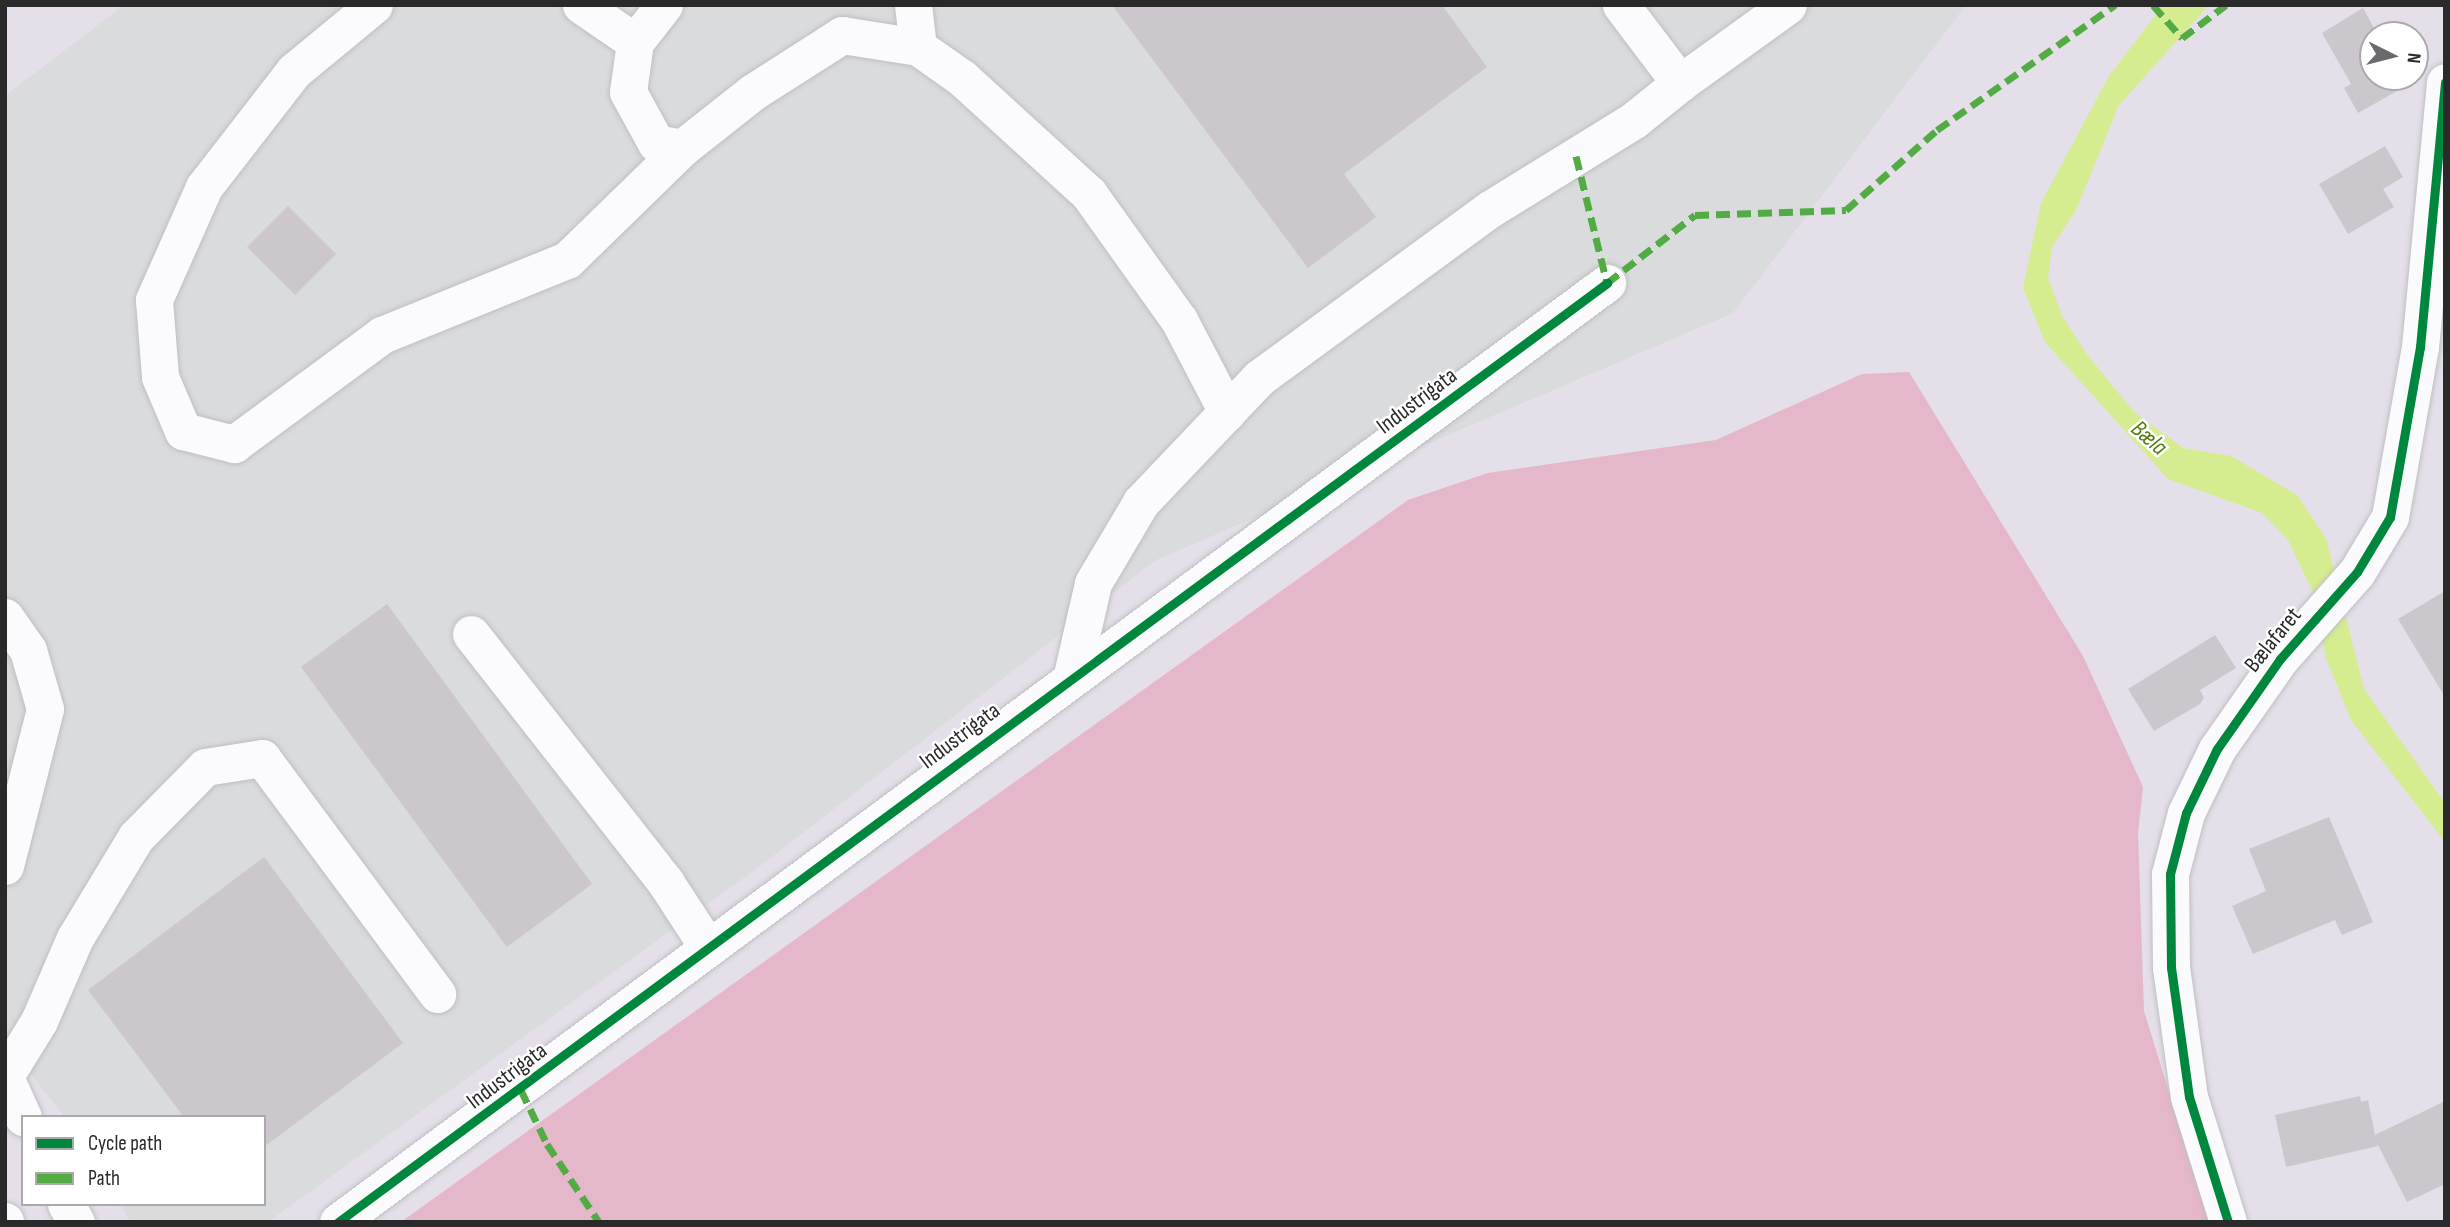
<!DOCTYPE html>
<html>
<head>
<meta charset="utf-8">
<style>
  body { margin:0 }
  #map { position:relative; width:2450px; height:1227px; overflow:hidden; background:#e4dfe9; font-family:"Sofia Sans Condensed",sans-serif }
  div>[style] { position:absolute }
  [style*='--x'] { left:calc(var(--x)*1px); top:calc(var(--y)*1px); width:calc(var(--w)*1px); rotate:calc(var(--a)*1deg) }
  .industrial>* { inset:0; background:#d9dbdd }
  .green>* { inset:0; background:#e5b7ca }
  .water>* { inset:0; background:#d5ed90 }
  .building>* { inset:0; background:#cbc7cd }
  .roads { filter:drop-shadow(0 0 2px #bfbfc0) drop-shadow(0 0 2px #bfbfc0) }
  .minor>* { height:37px; margin:-18.5px; padding:0 18.5px; transform-origin:18.5px; border-radius:18.5px; background:#fbfafc }
  .quiet>* { height:7px; margin-top:-3.5px; transform-origin:0; background:repeating-linear-gradient(90deg,#53ab44 0 14px,transparent 0 21px) }
  .cycleway>* { height:9px; margin:-4.5px; padding:0 4.5px; transform-origin:4.5px; border-radius:4.5px; background:#00873e }
  span { translate:-50% -50%; white-space:nowrap; text-align:center; line-height:1.15; -webkit-text-stroke:5px #fff; paint-order:stroke }
  .street-label { font-size:23px; color:#2a2a2a }
  .water-label { font-size:24px; color:#557c0a; font-style:italic }
  .frame { position:absolute; inset:0; border:7px solid #2a2a2a; pointer-events:none }
  .legend { position:absolute; left:21px; top:1115px; width:245px; height:91px; box-sizing:border-box; background:#fff; border:2px solid #aaa; margin:0; padding:9px 12px; list-style:none; font-size:21px; color:#2a2a2a }
  .legend li { display:flex; align-items:center; gap:14px; height:35px }
  .legend b { width:35px; border:2px solid #aaa }
  .north { position:absolute; left:2359px; top:21px; width:70px; height:70px; box-sizing:border-box; background:#fff; border:2px solid #aaa; border-radius:50%; rotate:96deg; font-size:19px; font-weight:700; line-height:28px; text-align:center; color:#2a2a2a }
  .north::after { content:''; display:block; margin:auto; width:24px; height:32px; background:#6b696d; clip-path:polygon(50% 0,100% 100%,50% 72%,0 100%) }
</style>
</head>
<body>
<div id="map">
  <div class="industrial">
    <div style="clip-path:polygon(124px 5px,1966px 5px,1733px 313px,1156px 560px,760px 866px,268px 1222px,131px 1222px,120px 1204px,264px 1204px,264px 1117px,65px 1117px,5px 1043px,5px 96px)"></div>
  </div>
  <div class="green">
    <div style="clip-path:polygon(1909px 372px,2083px 656px,2143px 787px,2138px 834px,2144px 1011px,2209px 1222px,401px 1222px,1408px 500px,1488px 473px,1716px 440px,1862px 374px)"></div>
  </div>
  <div class="water">
    <div style="clip-path:polygon(2163px 5px,2209px 5px,2119px 105px,2076px 210px,2052px 247px,2048px 278px,2062px 316px,2086px 353px,2134px 412px,2183px 448px,2231px 456px,2297px 495px,2326px 538px,2364px 689px,2445px 803px,2445px 842px,2351px 720px,2326px 658px,2312px 590px,2288px 540px,2262px 513px,2168px 479px,2045px 342px,2023px 288px,2041px 203px,2109px 76px)"></div>
  </div>
  <div class="building">
    <div style="clip-path:polygon(1112px 5px,1442px 5px,1487px 67px,1344px 174px,1376px 217px,1308px 268px)"></div>
    <div style="clip-path:polygon(2363px 8px,2378px 35px,2373px 35px,2373px 77px,2402px 77px,2406px 86px,2358px 113px,2344px 88px,2351px 84px,2322px 33px)"></div>
    <div style="clip-path:polygon(2385px 146px,2403px 177px,2383px 189px,2394px 207px,2348px 234px,2319px 184px)"></div>
    <div style="clip-path:polygon(288px 206px,336px 254px,295px 295px,247px 247px)"></div>
    <div style="clip-path:polygon(2445px 591px,2445px 697px,2398px 619px)"></div>
    <div style="clip-path:polygon(387px 604px,592px 884px,507px 947px,301px 667px)"></div>
    <div style="clip-path:polygon(2215px 635px,2236px 668px,2200px 690px,2204px 698px,2200px 704px,2154px 731px,2128px 689px)"></div>
    <div style="clip-path:polygon(2329px 817px,2373px 922px,2342px 935px,2335px 920px,2253px 954px,2232px 906px,2266px 891px,2249px 849px)"></div>
    <div style="clip-path:polygon(264px 857px,403px 1043px,264px 1147px,264px 1117px,184px 1117px,88px 990px)"></div>
    <div style="clip-path:polygon(2360px 1096px,2361px 1102px,2368px 1100px,2375px 1135px,2445px 1101px,2445px 1184px,2407px 1202px,2376px 1141px,2378px 1146px,2286px 1167px,2275px 1115px)"></div>
  </div>
  <div class="roads">
    <div class="minor">
      <div style="--x:374;--y:5;--w:104;--a:140.5"></div>
      <div style="--x:294;--y:71;--w:147;--a:127.8"></div>
      <div style="--x:204;--y:187;--w:124;--a:113.9"></div>
      <div style="--x:154;--y:300;--w:77;--a:85.5"></div>
      <div style="--x:160;--y:377;--w:59;--a:66.9"></div>
      <div style="--x:183;--y:431;--w:53;--a:14.3"></div>
      <div style="--x:234;--y:444;--w:184;--a:-36.4"></div>
      <div style="--x:382;--y:335;--w:200;--a:-22.1"></div>
      <div style="--x:567;--y:260;--w:161;--a:-44.2"></div>
      <div style="--x:581;--y:5;--w:65;--a:34.4"></div>
      <div style="--x:664;--y:5;--w:47;--a:128.1"></div>
      <div style="--x:635;--y:42;--w:50;--a:98"></div>
      <div style="--x:628;--y:92;--w:58;--a:61.2"></div>
      <div style="--x:656;--y:143;--w:26;--a:11"></div>
      <div style="--x:682;--y:148;--w:90;--a:-38.3"></div>
      <div style="--x:753;--y:92;--w:106;--a:-32.6"></div>
      <div style="--x:842;--y:35;--w:77;--a:9"></div>
      <div style="--x:918;--y:47;--w:54;--a:35.2"></div>
      <div style="--x:962;--y:78;--w:172;--a:42.4"></div>
      <div style="--x:1089;--y:194;--w:155;--a:54.5"></div>
      <div style="--x:1179;--y:320;--w:104;--a:62.4"></div>
      <div style="--x:913;--y:5;--w:42;--a:83.2"></div>
      <div style="--x:1680;--y:83;--w:133;--a:-35.8"></div>
      <div style="--x:5;--y:617;--w:40;--a:55.1"></div>
      <div style="--x:28;--y:650;--w:61;--a:73.9"></div>
      <div style="--x:45;--y:709;--w:162;--a:104.3"></div>
      <div style="--x:471;--y:634;--w:316;--a:51.9"></div>
      <div style="--x:666;--y:883;--w:75;--a:56.9"></div>
      <div style="--x:1072;--y:675;--w:94;--a:-77.1"></div>
      <div style="--x:1093;--y:583;--w:94;--a:-59.3"></div>
      <div style="--x:1141;--y:502;--w:171;--a:-46.4"></div>
      <div style="--x:1259;--y:378;--w:286;--a:-36.2"></div>
      <div style="--x:1490;--y:209;--w:169;--a:-31.7"></div>
      <div style="--x:1634;--y:120;--w:59;--a:-38.8"></div>
      <div style="--x:1680;--y:83;--w:98;--a:-127.1"></div>
      <div style="--x:5;--y:1076;--w:65;--a:-58.3"></div>
      <div style="--x:39;--y:1021;--w:90;--a:-66.6"></div>
      <div style="--x:75;--y:938;--w:118;--a:-58.9"></div>
      <div style="--x:136;--y:837;--w:98;--a:-45.4"></div>
      <div style="--x:205;--y:767;--w:58;--a:-9"></div>
      <div style="--x:262;--y:758;--w:294;--a:53.4"></div>
      <div style="--x:5;--y:1077;--w:44;--a:65.8"></div>
      <div style="--x:66;--y:1204;--w:21;--a:61"></div>
      <div style="--x:5;--y:1221;--w:1;--a:90"></div>
      <div style="--x:338;--y:1222;--w:1579;--a:-36.5"></div>
      <div style="--x:2228;--y:1222;--w:131;--a:-107.3"></div>
      <div style="--x:2189;--y:1097;--w:130;--a:-97.9"></div>
      <div style="--x:2171;--y:968;--w:94;--a:-90.6"></div>
      <div style="--x:2170;--y:874;--w:63;--a:-75.3"></div>
      <div style="--x:2186;--y:813;--w:71;--a:-64.2"></div>
      <div style="--x:2217;--y:749;--w:110;--a:-55"></div>
      <div style="--x:2280;--y:659;--w:116;--a:-48.5"></div>
      <div style="--x:2357;--y:572;--w:64;--a:-59"></div>
      <div style="--x:2390;--y:517;--w:173;--a:-80"></div>
      <div style="--x:2420;--y:347;--w:266;--a:-84.6"></div>
    </div>
  </div>
  <div class="quiet">
    <div style="--x:2153;--y:5;--w:44;--a:48.7"></div>
    <div style="--x:2182;--y:38;--w:55;--a:-36.9"></div>
    <div style="--x:1576;--y:156;--w:131;--a:76.3"></div>
    <div style="--x:1607;--y:283;--w:111;--a:-37.7"></div>
    <div style="--x:1695;--y:215;--w:151;--a:-1.9"></div>
    <div style="--x:1846;--y:210;--w:121;--a:-41.3"></div>
    <div style="--x:1937;--y:130;--w:218;--a:-35.1"></div>
    <div style="--x:521;--y:1090;--w:60;--a:64.3"></div>
    <div style="--x:547;--y:1144;--w:94;--a:56.3"></div>
  </div>
  <div class="cycleway">
    <div style="--x:338;--y:1222;--w:1579;--a:-36.5"></div>
    <div style="--x:2228;--y:1222;--w:131;--a:-107.3"></div>
    <div style="--x:2189;--y:1097;--w:130;--a:-97.9"></div>
    <div style="--x:2171;--y:968;--w:94;--a:-90.6"></div>
    <div style="--x:2170;--y:874;--w:63;--a:-75.3"></div>
    <div style="--x:2186;--y:813;--w:71;--a:-64.2"></div>
    <div style="--x:2217;--y:749;--w:110;--a:-55"></div>
    <div style="--x:2280;--y:659;--w:116;--a:-48.5"></div>
    <div style="--x:2357;--y:572;--w:64;--a:-59"></div>
    <div style="--x:2390;--y:517;--w:173;--a:-80"></div>
    <div style="--x:2420;--y:347;--w:266;--a:-84.6"></div>
  </div>
  <div class="street-label">
    <span style="left:1417px;top:401px;rotate:-37deg">Industrigata</span>
    <span style="left:2273px;top:640px;rotate:-51deg">Bælafaret</span>
    <span style="left:960px;top:736px;rotate:-37deg">Industrigata</span>
    <span style="left:507px;top:1076px;rotate:-37deg">Industrigata</span>
  </div>
  <div class="water-label">
    <span style="left:2149px;top:438px;rotate:41deg">Bæla</span>
  </div>
  <div class="frame"></div>
  <ul class="legend">
  <li><b style="height:9px;background:#00873e"></b>Cycle path</li>
  <li><b style="height:9px;background:#53ab44"></b>Path</li>
  </ul>
  <div class="north">N</div>
</div>
</body>
</html>
